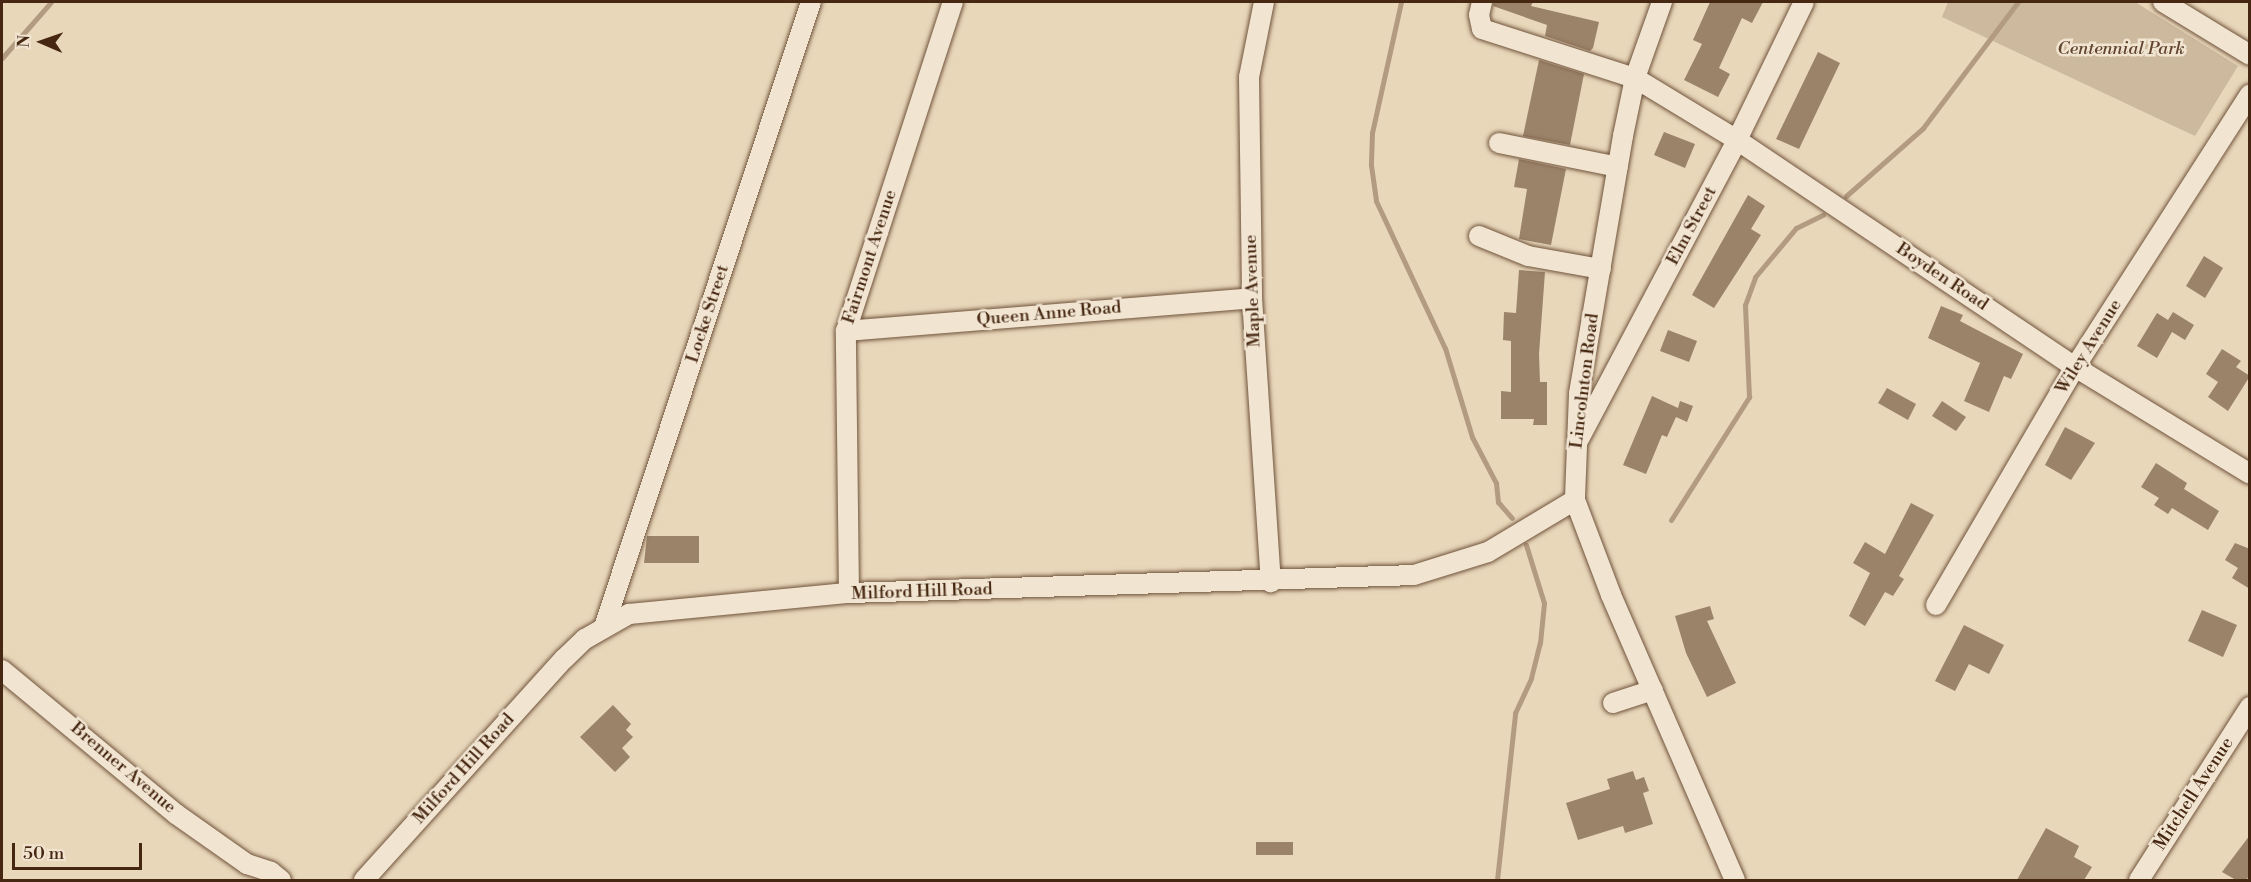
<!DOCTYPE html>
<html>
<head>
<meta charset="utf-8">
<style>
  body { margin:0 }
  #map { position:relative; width:2251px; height:882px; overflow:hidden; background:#e9d7ba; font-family:"Libre Bodoni",serif }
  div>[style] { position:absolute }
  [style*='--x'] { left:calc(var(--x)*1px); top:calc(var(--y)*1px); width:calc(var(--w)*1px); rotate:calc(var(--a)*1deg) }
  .green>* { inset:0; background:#cdb99d }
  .stream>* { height:5px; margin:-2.5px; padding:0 2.5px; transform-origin:2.5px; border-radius:2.5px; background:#b29b81 }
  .building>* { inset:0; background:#9b8369 }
  .roads { filter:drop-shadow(0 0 2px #6f533b) drop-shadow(0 0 2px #6f533b) }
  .minor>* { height:20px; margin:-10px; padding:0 10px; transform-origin:10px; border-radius:10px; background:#f1e5d2 }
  span { translate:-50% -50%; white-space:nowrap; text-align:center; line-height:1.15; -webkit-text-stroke:5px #f1e5d2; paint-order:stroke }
  .park-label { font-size:18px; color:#61442d; font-style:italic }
  .street-label { font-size:18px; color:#462711 }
  .frame { position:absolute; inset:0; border:3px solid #462711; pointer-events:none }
  .north { position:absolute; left:12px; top:12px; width:60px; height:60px; -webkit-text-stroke:4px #f1e5d2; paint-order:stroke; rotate:272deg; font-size:16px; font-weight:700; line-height:24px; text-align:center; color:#462711 }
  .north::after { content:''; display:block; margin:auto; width:21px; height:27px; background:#462711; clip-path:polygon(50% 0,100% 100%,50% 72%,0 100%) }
  .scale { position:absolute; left:12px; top:843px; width:130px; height:27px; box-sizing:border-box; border:3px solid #462711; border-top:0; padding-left:8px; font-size:18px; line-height:21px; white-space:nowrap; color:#462711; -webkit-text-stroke:4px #f1e5d2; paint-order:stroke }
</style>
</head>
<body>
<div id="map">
  <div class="green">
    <div style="clip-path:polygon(1948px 2px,2135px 2px,2238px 66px,2195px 136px,1942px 17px)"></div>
  </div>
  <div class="stream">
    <div style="--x:1401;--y:2;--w:134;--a:102.5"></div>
    <div style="--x:1372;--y:133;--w:32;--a:92"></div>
    <div style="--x:1371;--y:165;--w:36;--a:82"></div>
    <div style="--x:1376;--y:201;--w:162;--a:64.9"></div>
    <div style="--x:1445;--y:348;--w:93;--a:73.1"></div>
    <div style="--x:1472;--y:437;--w:52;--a:62.4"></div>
    <div style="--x:1496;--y:483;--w:19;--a:84"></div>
    <div style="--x:1498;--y:502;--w:21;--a:49"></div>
    <div style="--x:2;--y:58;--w:74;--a:-48.8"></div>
    <div style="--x:1846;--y:196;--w:103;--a:-41.4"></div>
    <div style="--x:1923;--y:128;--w:158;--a:-53"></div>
    <div style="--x:1671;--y:520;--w:146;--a:-57.6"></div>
    <div style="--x:1749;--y:397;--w:92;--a:-92.5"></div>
    <div style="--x:1745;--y:305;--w:30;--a:-70"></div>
    <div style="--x:1755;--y:277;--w:64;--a:-50.1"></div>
    <div style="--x:1796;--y:228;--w:30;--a:-26"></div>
    <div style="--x:1497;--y:880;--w:168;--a:-83.8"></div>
    <div style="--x:1515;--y:713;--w:38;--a:-65"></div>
    <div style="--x:1531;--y:678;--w:36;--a:-76"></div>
    <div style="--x:1540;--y:643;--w:40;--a:-84.3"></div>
    <div style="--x:1544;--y:603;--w:61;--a:-107.2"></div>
  </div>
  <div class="building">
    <div style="clip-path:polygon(1494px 2px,1533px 2px,1531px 6px,1599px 22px,1593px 48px,1590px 51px,1545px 36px,1547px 25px,1493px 6px)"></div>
    <div style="clip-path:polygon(1710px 2px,1763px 2px,1752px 23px,1742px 18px,1719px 68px,1730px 74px,1718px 97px,1684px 80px,1702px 44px,1693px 40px)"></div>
    <div style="clip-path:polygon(1818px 52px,1840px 63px,1799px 149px,1776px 139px)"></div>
    <div style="clip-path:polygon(1539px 60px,1584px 74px,1570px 145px,1523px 136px)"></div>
    <div style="clip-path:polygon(1664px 132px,1695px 144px,1685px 168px,1654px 155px)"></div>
    <div style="clip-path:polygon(1519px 159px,1566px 169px,1551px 245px,1519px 239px,1527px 189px,1514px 187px)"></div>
    <div style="clip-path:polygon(1748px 195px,1765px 206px,1751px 229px,1761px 235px,1714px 308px,1692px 295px)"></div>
    <div style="clip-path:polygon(2204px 256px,2223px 268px,2205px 298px,2186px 286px)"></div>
    <div style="clip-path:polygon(1519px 270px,1545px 272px,1539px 354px,1540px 382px,1547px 382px,1547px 425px,1533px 425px,1534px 419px,1501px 419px,1501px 391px,1511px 392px,1511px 341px,1503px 340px,1504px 312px,1516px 313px)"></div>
    <div style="clip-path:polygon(1941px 306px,1963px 315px,1960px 321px,2023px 354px,2011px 379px,2004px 376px,1989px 412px,1964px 401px,1980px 363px,1928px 338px)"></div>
    <div style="clip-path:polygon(2173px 312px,2194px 325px,2185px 340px,2172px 332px,2157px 358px,2137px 346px,2157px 313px,2168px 320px)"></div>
    <div style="clip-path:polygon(1668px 330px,1697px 341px,1689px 362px,1660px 351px)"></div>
    <div style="clip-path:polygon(2222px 349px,2241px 361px,2236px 367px,2250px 376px,2228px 411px,2208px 397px,2218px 382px,2206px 374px)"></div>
    <div style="clip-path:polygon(1887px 388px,1916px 404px,1908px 420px,1878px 403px)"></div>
    <div style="clip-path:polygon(1652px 396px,1678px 408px,1680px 401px,1693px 406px,1687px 422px,1676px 417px,1667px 437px,1662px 435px,1646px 474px,1623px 465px)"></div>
    <div style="clip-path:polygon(1942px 401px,1966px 417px,1956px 431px,1932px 416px)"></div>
    <div style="clip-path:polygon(2065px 427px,2095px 443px,2071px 480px,2045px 465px)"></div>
    <div style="clip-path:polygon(2156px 463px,2187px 483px,2184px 489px,2219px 511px,2208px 530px,2172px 508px,2168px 514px,2154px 505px,2159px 498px,2141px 487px)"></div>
    <div style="clip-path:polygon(1911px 503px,1934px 515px,1899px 576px,1904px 579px,1893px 596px,1885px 592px,1865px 626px,1849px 616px,1870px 573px,1853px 563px,1865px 542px,1885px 554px)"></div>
    <div style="clip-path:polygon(647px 536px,699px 536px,699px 563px,644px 563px)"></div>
    <div style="clip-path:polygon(2235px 543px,2250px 549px,2250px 589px,2232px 578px,2238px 568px,2225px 560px)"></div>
    <div style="clip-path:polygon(1710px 606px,1714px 619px,1707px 621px,1736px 683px,1707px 697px,1686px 653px,1675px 616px)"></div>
    <div style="clip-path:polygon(2202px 610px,2237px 625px,2223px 657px,2188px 641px)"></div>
    <div style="clip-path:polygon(1964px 625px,2004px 645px,1989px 674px,1969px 664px,1955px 691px,1935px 681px)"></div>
    <div style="clip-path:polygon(613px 705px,631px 724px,626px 730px,633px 737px,622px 748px,630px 757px,615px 772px,580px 737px)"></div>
    <div style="clip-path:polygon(1633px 771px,1636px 780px,1644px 777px,1649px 791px,1643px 793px,1653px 824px,1625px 833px,1623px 826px,1578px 840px,1566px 803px,1610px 789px,1607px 779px)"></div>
    <div style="clip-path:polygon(2046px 828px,2079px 846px,2074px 857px,2092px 867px,2084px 880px,2017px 880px)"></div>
    <div style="clip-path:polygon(2250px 835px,2250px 875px,2246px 880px,2236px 880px,2222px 872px)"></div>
    <div style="clip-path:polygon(1256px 842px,1293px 842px,1293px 855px,1256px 855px)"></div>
  </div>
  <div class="roads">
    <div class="minor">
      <div style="--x:1264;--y:2;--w:76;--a:101.3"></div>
      <div style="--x:1249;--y:77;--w:221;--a:89.2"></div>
      <div style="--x:1252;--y:298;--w:285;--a:86.2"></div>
      <div style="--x:1482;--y:2;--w:13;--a:103"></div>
      <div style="--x:1479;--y:15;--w:14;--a:78"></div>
      <div style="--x:1482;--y:29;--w:161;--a:17.8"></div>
      <div style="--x:1635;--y:78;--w:119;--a:31.3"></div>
      <div style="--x:1737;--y:140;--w:407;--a:33.9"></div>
      <div style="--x:2075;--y:367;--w:205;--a:31.4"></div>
      <div style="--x:1662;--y:2;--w:81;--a:109.6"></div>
      <div style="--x:1635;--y:78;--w:59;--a:101.7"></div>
      <div style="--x:1623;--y:136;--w:262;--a:99.7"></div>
      <div style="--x:1579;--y:394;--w:106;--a:92.2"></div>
      <div style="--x:1575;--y:500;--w:102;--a:69.2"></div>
      <div style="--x:1611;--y:595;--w:311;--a:66.5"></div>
      <div style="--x:2163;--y:2;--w:102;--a:31.3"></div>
      <div style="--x:1499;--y:143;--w:121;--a:11.4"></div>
      <div style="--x:1479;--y:236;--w:53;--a:22.2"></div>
      <div style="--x:1528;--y:256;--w:74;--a:10.1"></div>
      <div style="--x:846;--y:331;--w:407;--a:-4.6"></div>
      <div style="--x:1579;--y:439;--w:338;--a:-62.1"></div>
      <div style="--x:1737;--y:140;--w:153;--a:-64.1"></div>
      <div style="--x:849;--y:593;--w:262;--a:-90.7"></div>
      <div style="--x:846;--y:331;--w:346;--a:-72"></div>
      <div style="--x:1936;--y:605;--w:276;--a:-59.7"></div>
      <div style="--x:2075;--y:367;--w:324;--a:-57.3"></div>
      <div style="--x:604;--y:627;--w:658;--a:-71.68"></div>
      <div style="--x:2;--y:670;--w:226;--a:39.6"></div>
      <div style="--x:176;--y:814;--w:87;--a:35.2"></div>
      <div style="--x:247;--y:864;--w:25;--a:18"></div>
      <div style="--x:271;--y:872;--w:13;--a:39"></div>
      <div style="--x:1613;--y:703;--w:42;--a:-18"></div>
      <div style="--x:364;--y:880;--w:298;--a:-47.9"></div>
      <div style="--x:564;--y:659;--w:29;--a:-44"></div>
      <div style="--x:585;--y:639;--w:51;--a:-29.6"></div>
      <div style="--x:629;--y:614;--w:221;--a:-5.5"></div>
      <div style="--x:849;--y:593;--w:565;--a:-1.82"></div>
      <div style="--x:1414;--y:575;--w:77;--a:-17.3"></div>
      <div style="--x:1488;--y:552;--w:101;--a:-30.9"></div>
      <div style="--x:2139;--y:880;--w:206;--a:-57.3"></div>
    </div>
  </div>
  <div class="park-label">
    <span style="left:2121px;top:49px">Centennial Park</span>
  </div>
  <div class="street-label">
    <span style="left:1692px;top:226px;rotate:-62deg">Elm Street</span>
    <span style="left:870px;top:257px;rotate:-72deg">Fairmont Avenue</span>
    <span style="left:1942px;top:277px;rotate:34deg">Boyden Road</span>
    <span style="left:1253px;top:291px;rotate:-92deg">Maple Avenue</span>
    <span style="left:708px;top:314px;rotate:-72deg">Locke Street</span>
    <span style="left:1049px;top:314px;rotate:-5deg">Queen Anne Road</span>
    <span style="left:2089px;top:347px;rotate:-58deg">Wiley Avenue</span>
    <span style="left:1585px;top:381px;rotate:-83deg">Lincolnton Road</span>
    <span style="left:922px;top:592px;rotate:-2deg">Milford Hill Road</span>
    <span style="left:123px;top:768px;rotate:40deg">Brenner Avenue</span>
    <span style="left:464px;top:769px;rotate:-48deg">Milford Hill Road</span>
    <span style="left:2194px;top:794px;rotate:-57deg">Mitchell Avenue</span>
  </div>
  <div class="frame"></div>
  <div class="north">N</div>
  <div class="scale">50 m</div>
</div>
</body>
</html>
